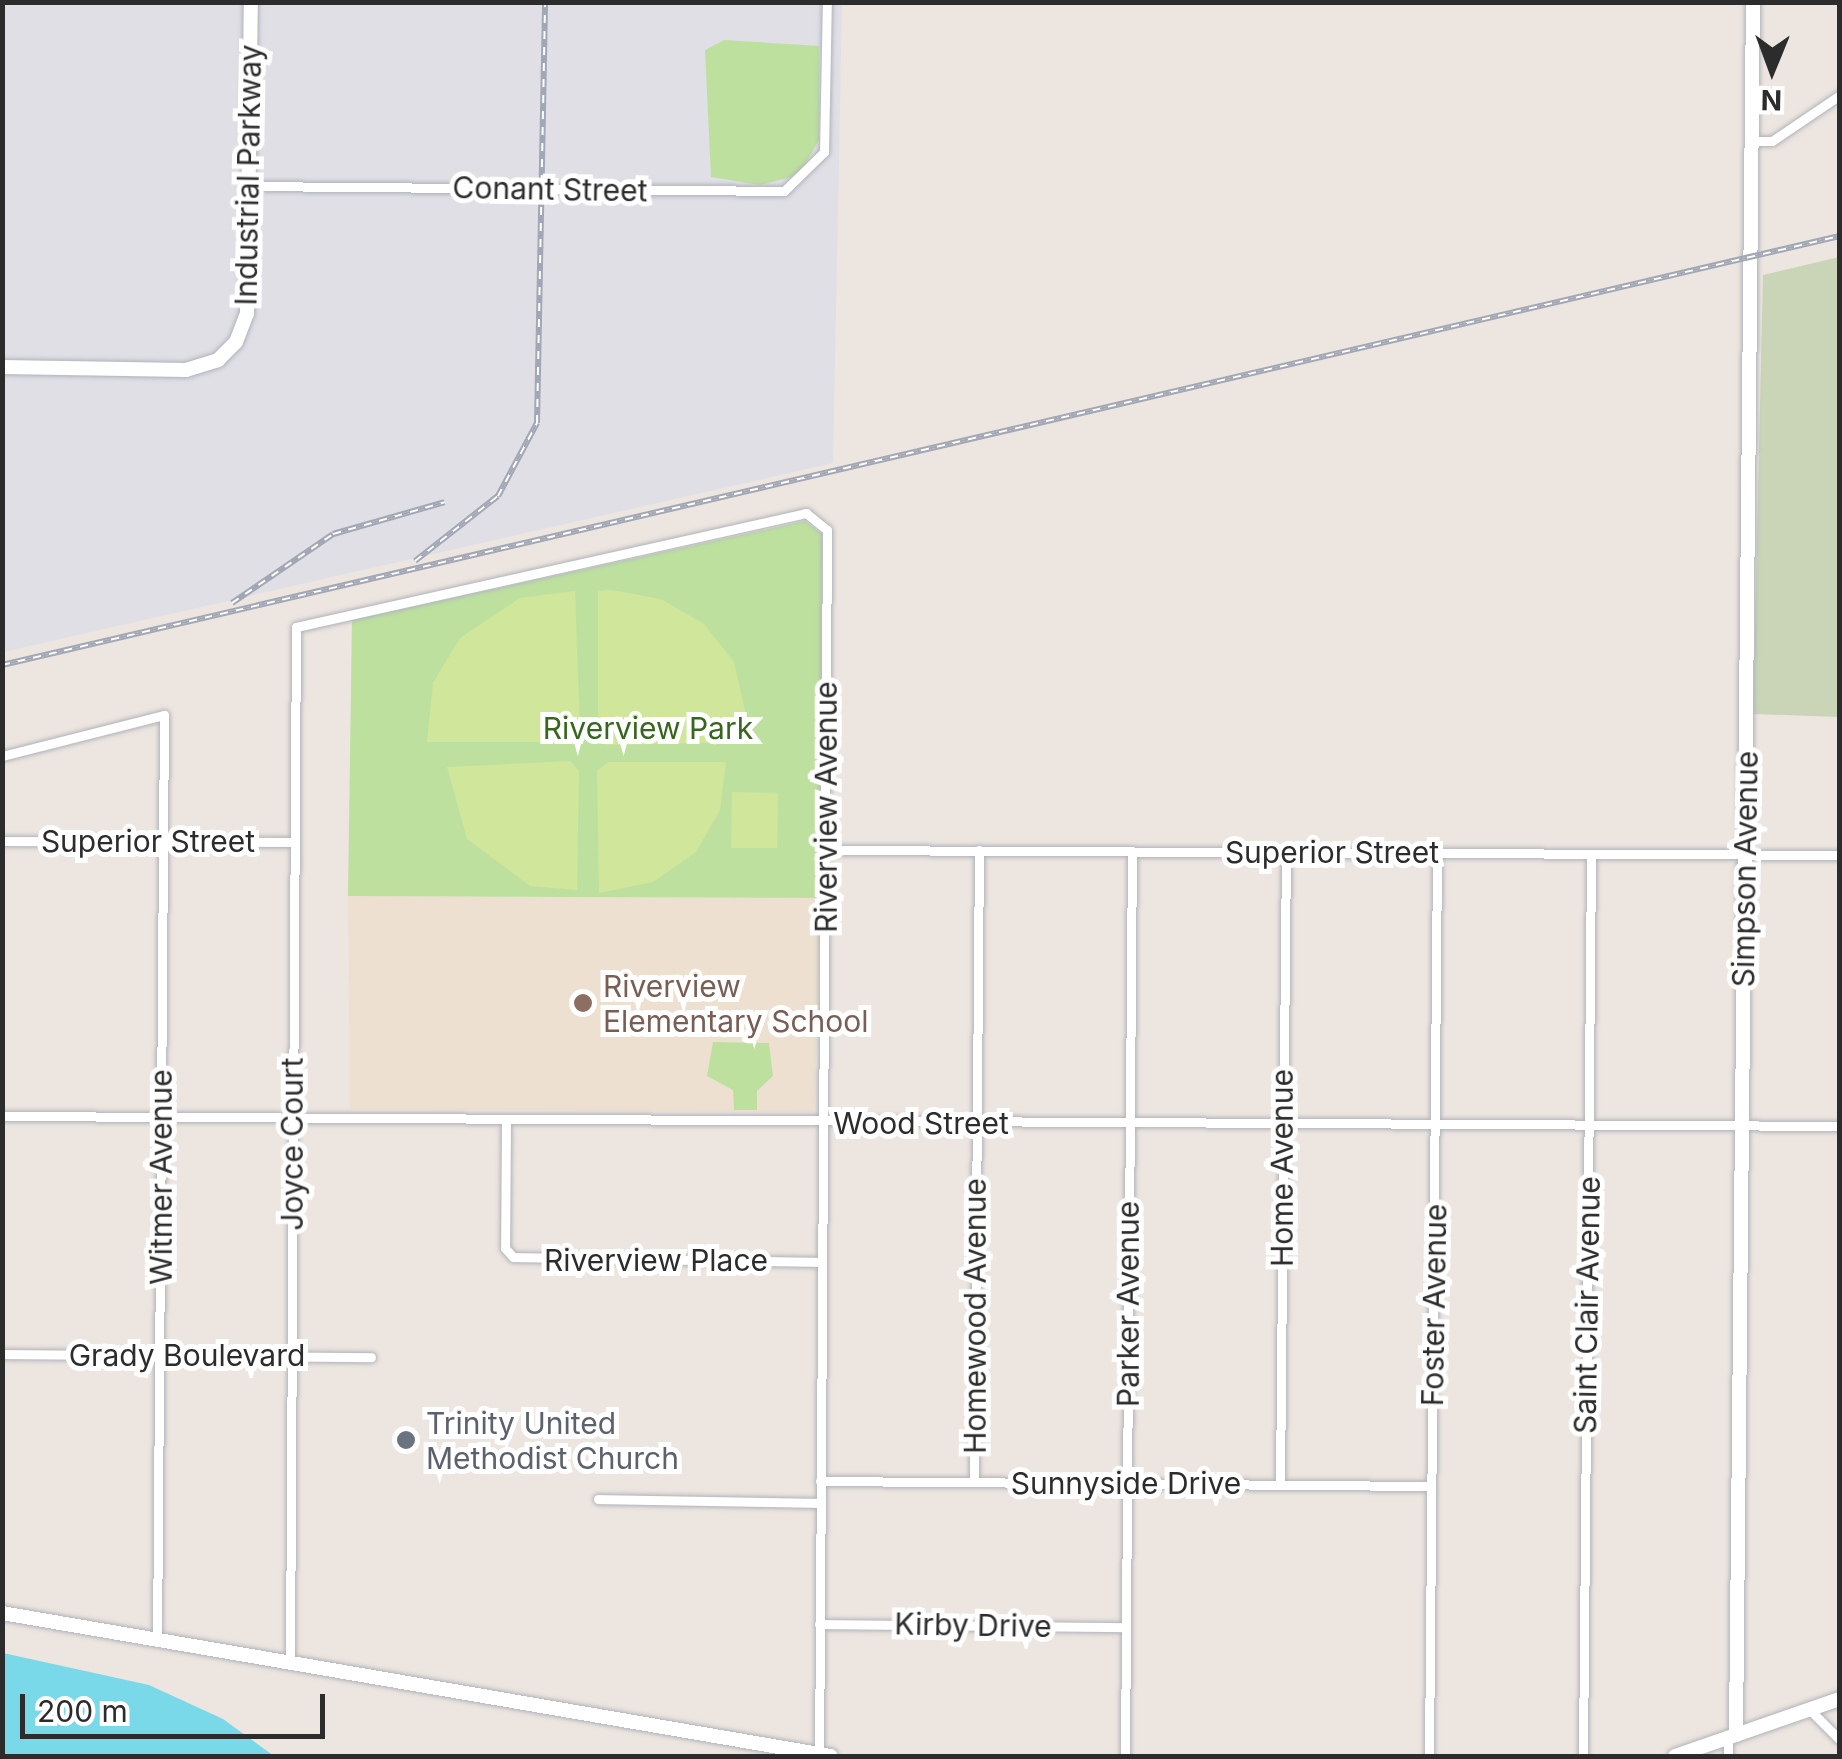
<!DOCTYPE html>
<html>
<head>
<meta charset="utf-8">
<style>
  body { margin:0 }
  #map { position:relative; width:1842px; height:1759px; overflow:hidden; background:#ede5df; font-family:Inter,sans-serif }
  div>[style] { position:absolute }
  [style*='--x'] { left:calc(var(--x)*1px); top:calc(var(--y)*1px); width:calc(var(--w)*1px); rotate:calc(var(--a)*1deg) }
  .industrial>* { inset:0; background:#e0dfe6 }
  .education>* { inset:0; background:#ede0d0 }
  .green>* { inset:0; background:#bde09f }
  .cemetery>* { inset:0; background:#cad5b7 }
  .pitch>* { inset:0; background:#d0e69b }
  .water>* { inset:0; background:#79d9e8 }
  .roads { filter:drop-shadow(0 0 2px #afb3bb) drop-shadow(0 0 2px #afb3bb) }
  .street>* { height:9px; margin:-4.5px; padding:0 4.5px; transform-origin:4.5px; border-radius:4.5px; background:#fff }
  .secondary>* { height:14px; margin:-7px; padding:0 7px; transform-origin:7px; border-radius:7px; background:#fff }
  .rail>* { height:6px; margin-top:-3px; transform-origin:0; background:repeating-linear-gradient(90deg,#fff 0 8px,#a2a7b5 0 16px); box-sizing:border-box; border-block:2px solid #a2a7b5 }
  .dots>* { width:28px; height:28px; translate:-50% -50%; box-sizing:border-box; border:5px solid #fff; border-radius:50% }
  span { translate:-50% -50%; white-space:nowrap; text-align:center; line-height:1.15; -webkit-text-stroke:10px #fff; paint-order:stroke }
  .street-label { font-size:30px; color:#2c2c2c }
  .park-label { font-size:30px; color:#37661f }
  .education-label { font-size:30px; color:#785e54 }
  .left { translate:0 -50%; text-align:left }
  .worship-label { font-size:30px; color:#5b616d }
  .frame { position:absolute; inset:0; border:5px solid #2c2c2c; pointer-events:none }
  .north { position:absolute; left:1722px; top:20px; width:100px; height:100px; -webkit-text-stroke:8px #fff; paint-order:stroke; rotate:181deg; font-size:28px; font-weight:700; line-height:40px; text-align:center; color:#2c2c2c }
  .north::after { content:''; display:block; margin:auto; width:35px; height:45px; background:#2c2c2c; clip-path:polygon(50% 0,100% 100%,50% 72%,0 100%) }
  .scale { position:absolute; left:20px; top:1694px; width:305px; height:45px; box-sizing:border-box; border:5px solid #2c2c2c; border-top:0; padding-left:12px; font-size:30px; line-height:35px; white-space:nowrap; color:#2c2c2c; -webkit-text-stroke:8px #fff; paint-order:stroke }
</style>
</head>
<body>
<div id="map">
  <div class="industrial">
    <div style="clip-path:polygon(2px 3px,842px 3px,833px 463px,3px 652px)"></div>
  </div>
  <div class="education">
    <div style="clip-path:polygon(348px 896px,821px 898px,814px 1112px,350px 1109px)"></div>
  </div>
  <div class="green">
    <div style="clip-path:polygon(724px 40px,819px 46px,819px 140px,799px 175px,760px 185px,711px 177px,705px 50px)"></div>
    <div style="clip-path:polygon(805px 521px,822px 534px,821px 898px,348px 896px,352px 620px)"></div>
    <div style="clip-path:polygon(713px 1042px,769px 1043px,773px 1076px,757px 1091px,757px 1110px,734px 1110px,733px 1090px,707px 1076px)"></div>
  </div>
  <div class="cemetery">
    <div style="clip-path:polygon(1839px 257px,1839px 717px,1753px 714px,1763px 275px)"></div>
  </div>
  <div class="pitch">
    <div style="clip-path:polygon(611px 590px,661px 599px,704px 624px,734px 662px,752px 742px,607px 745px,598px 732px,598px 591px)"></div>
    <div style="clip-path:polygon(575px 591px,580px 731px,568px 742px,427px 742px,433px 683px,460px 638px,520px 598px)"></div>
    <div style="clip-path:polygon(570px 761px,579px 771px,577px 890px,530px 886px,467px 839px,447px 767px)"></div>
    <div style="clip-path:polygon(608px 762px,726px 762px,720px 810px,696px 852px,653px 882px,599px 893px,597px 771px)"></div>
    <div style="clip-path:polygon(732px 792px,778px 793px,777px 848px,731px 848px)"></div>
  </div>
  <div class="water">
    <div style="clip-path:polygon(3px 1653px,149px 1685px,223px 1719px,274px 1756px,3px 1756px)"></div>
  </div>
  <div class="roads">
    <div class="street">
      <div style="--x:1752;--y:141;--w:20;--a:0"></div>
      <div style="--x:1772;--y:141;--w:82;--a:-34.1"></div>
      <div style="--x:248;--y:186;--w:536;--a:0.53"></div>
      <div style="--x:784;--y:191;--w:56;--a:-44.3"></div>
      <div style="--x:824;--y:152;--w:150;--a:-88.9"></div>
      <div style="--x:2;--y:756;--w:167;--a:-14.2"></div>
      <div style="--x:164;--y:715;--w:923;--a:90.43"></div>
      <div style="--x:2;--y:841;--w:291;--a:0.2"></div>
      <div style="--x:825;--y:850;--w:1015;--a:0.28"></div>
      <div style="--x:2;--y:1116;--w:1838;--a:0.31"></div>
      <div style="--x:506;--y:1119;--w:129;--a:90.4"></div>
      <div style="--x:505;--y:1248;--w:12;--a:48"></div>
      <div style="--x:513;--y:1257;--w:308;--a:0.9"></div>
      <div style="--x:2;--y:1354;--w:369;--a:0.5"></div>
      <div style="--x:820;--y:1481;--w:611;--a:0.47"></div>
      <div style="--x:974;--y:1482;--w:632;--a:-89.55"></div>
      <div style="--x:1280;--y:1484;--w:632;--a:-89.46"></div>
      <div style="--x:598;--y:1499;--w:221;--a:1"></div>
      <div style="--x:819;--y:1624;--w:307;--a:0.6"></div>
      <div style="--x:290;--y:1660;--w:1033;--a:-89.67"></div>
      <div style="--x:296;--y:627;--w:523;--a:-12.6"></div>
      <div style="--x:806;--y:513;--w:27;--a:39"></div>
      <div style="--x:827;--y:530;--w:1224;--a:90.37"></div>
      <div style="--x:1810;--y:1710;--w:42;--a:45"></div>
      <div style="--x:1125;--y:1756;--w:905;--a:-89.56"></div>
      <div style="--x:1429;--y:1756;--w:903;--a:-89.49"></div>
      <div style="--x:1583;--y:1756;--w:902;--a:-89.49"></div>
      <div style="--x:1728;--y:1756;--w:18;--a:-90"></div>
    </div>
    <div class="secondary">
      <div style="--x:2;--y:367;--w:184;--a:0.9"></div>
      <div style="--x:186;--y:370;--w:34;--a:-17"></div>
      <div style="--x:218;--y:360;--w:25;--a:-45"></div>
      <div style="--x:236;--y:342;--w:30;--a:-69"></div>
      <div style="--x:247;--y:314;--w:312;--a:-89.3"></div>
      <div style="--x:2;--y:1613;--w:841;--a:9.79"></div>
      <div style="--x:1736;--y:1735;--w:1733;--a:-89.44"></div>
      <div style="--x:1675;--y:1756;--w:175;--a:-19.1"></div>
    </div>
  </div>
  <div class="rail">
    <div style="--x:415;--y:561;--w:105;--a:-38.1"></div>
    <div style="--x:498;--y:496;--w:83;--a:-61.9"></div>
    <div style="--x:537;--y:423;--w:421;--a:-88.9"></div>
    <div style="--x:232;--y:603;--w:122;--a:-34.3"></div>
    <div style="--x:333;--y:534;--w:116;--a:-15.9"></div>
    <div style="--x:2;--y:665;--w:1887;--a:-13.14"></div>
  </div>
  <div class="dots">
    <div style="left:583px;top:1003px;background:#8d6e63"></div>
    <div style="left:406px;top:1440px;background:#6b7280"></div>
  </div>
  <div class="street-label">
    <span style="left:248px;top:175px;rotate:-89deg">Industrial Parkway</span>
    <span style="left:550px;top:189px;rotate:1deg">Conant Street</span>
    <span style="left:826px;top:807px;rotate:-90deg">Riverview Avenue</span>
    <span style="left:148px;top:841px">Superior Street</span>
    <span style="left:1332px;top:852px">Superior Street</span>
    <span style="left:1745px;top:869px;rotate:-89deg">Simpson Avenue</span>
    <span style="left:921px;top:1123px">Wood Street</span>
    <span style="left:292px;top:1144px;rotate:-90deg">Joyce Court</span>
    <span style="left:1282px;top:1168px;rotate:-90deg">Home Avenue</span>
    <span style="left:161px;top:1177px;rotate:-90deg">Witmer Avenue</span>
    <span style="left:656px;top:1260px">Riverview Place</span>
    <span style="left:1128px;top:1304px;rotate:-90deg">Parker Avenue</span>
    <span style="left:1434px;top:1305px;rotate:-89deg">Foster Avenue</span>
    <span style="left:1587px;top:1305px;rotate:-89deg">Saint Clair Avenue</span>
    <span style="left:975px;top:1316px;rotate:-90deg">Homewood Avenue</span>
    <span style="left:187px;top:1355px">Grady Boulevard</span>
    <span style="left:1126px;top:1483px">Sunnyside Drive</span>
    <span style="left:973px;top:1625px;rotate:1deg">Kirby Drive</span>
  </div>
  <div class="park-label">
    <span style="left:648px;top:728px">Riverview Park</span>
  </div>
  <div class="education-label">
    <span class="left" style="left:603px;top:1003px">Riverview<br>Elementary School</span>
  </div>
  <div class="worship-label">
    <span class="left" style="left:426px;top:1440px">Trinity United<br>Methodist Church</span>
  </div>
  <div class="frame"></div>
  <div class="north">N</div>
  <div class="scale">200 m</div>
</div>
</body>
</html>
